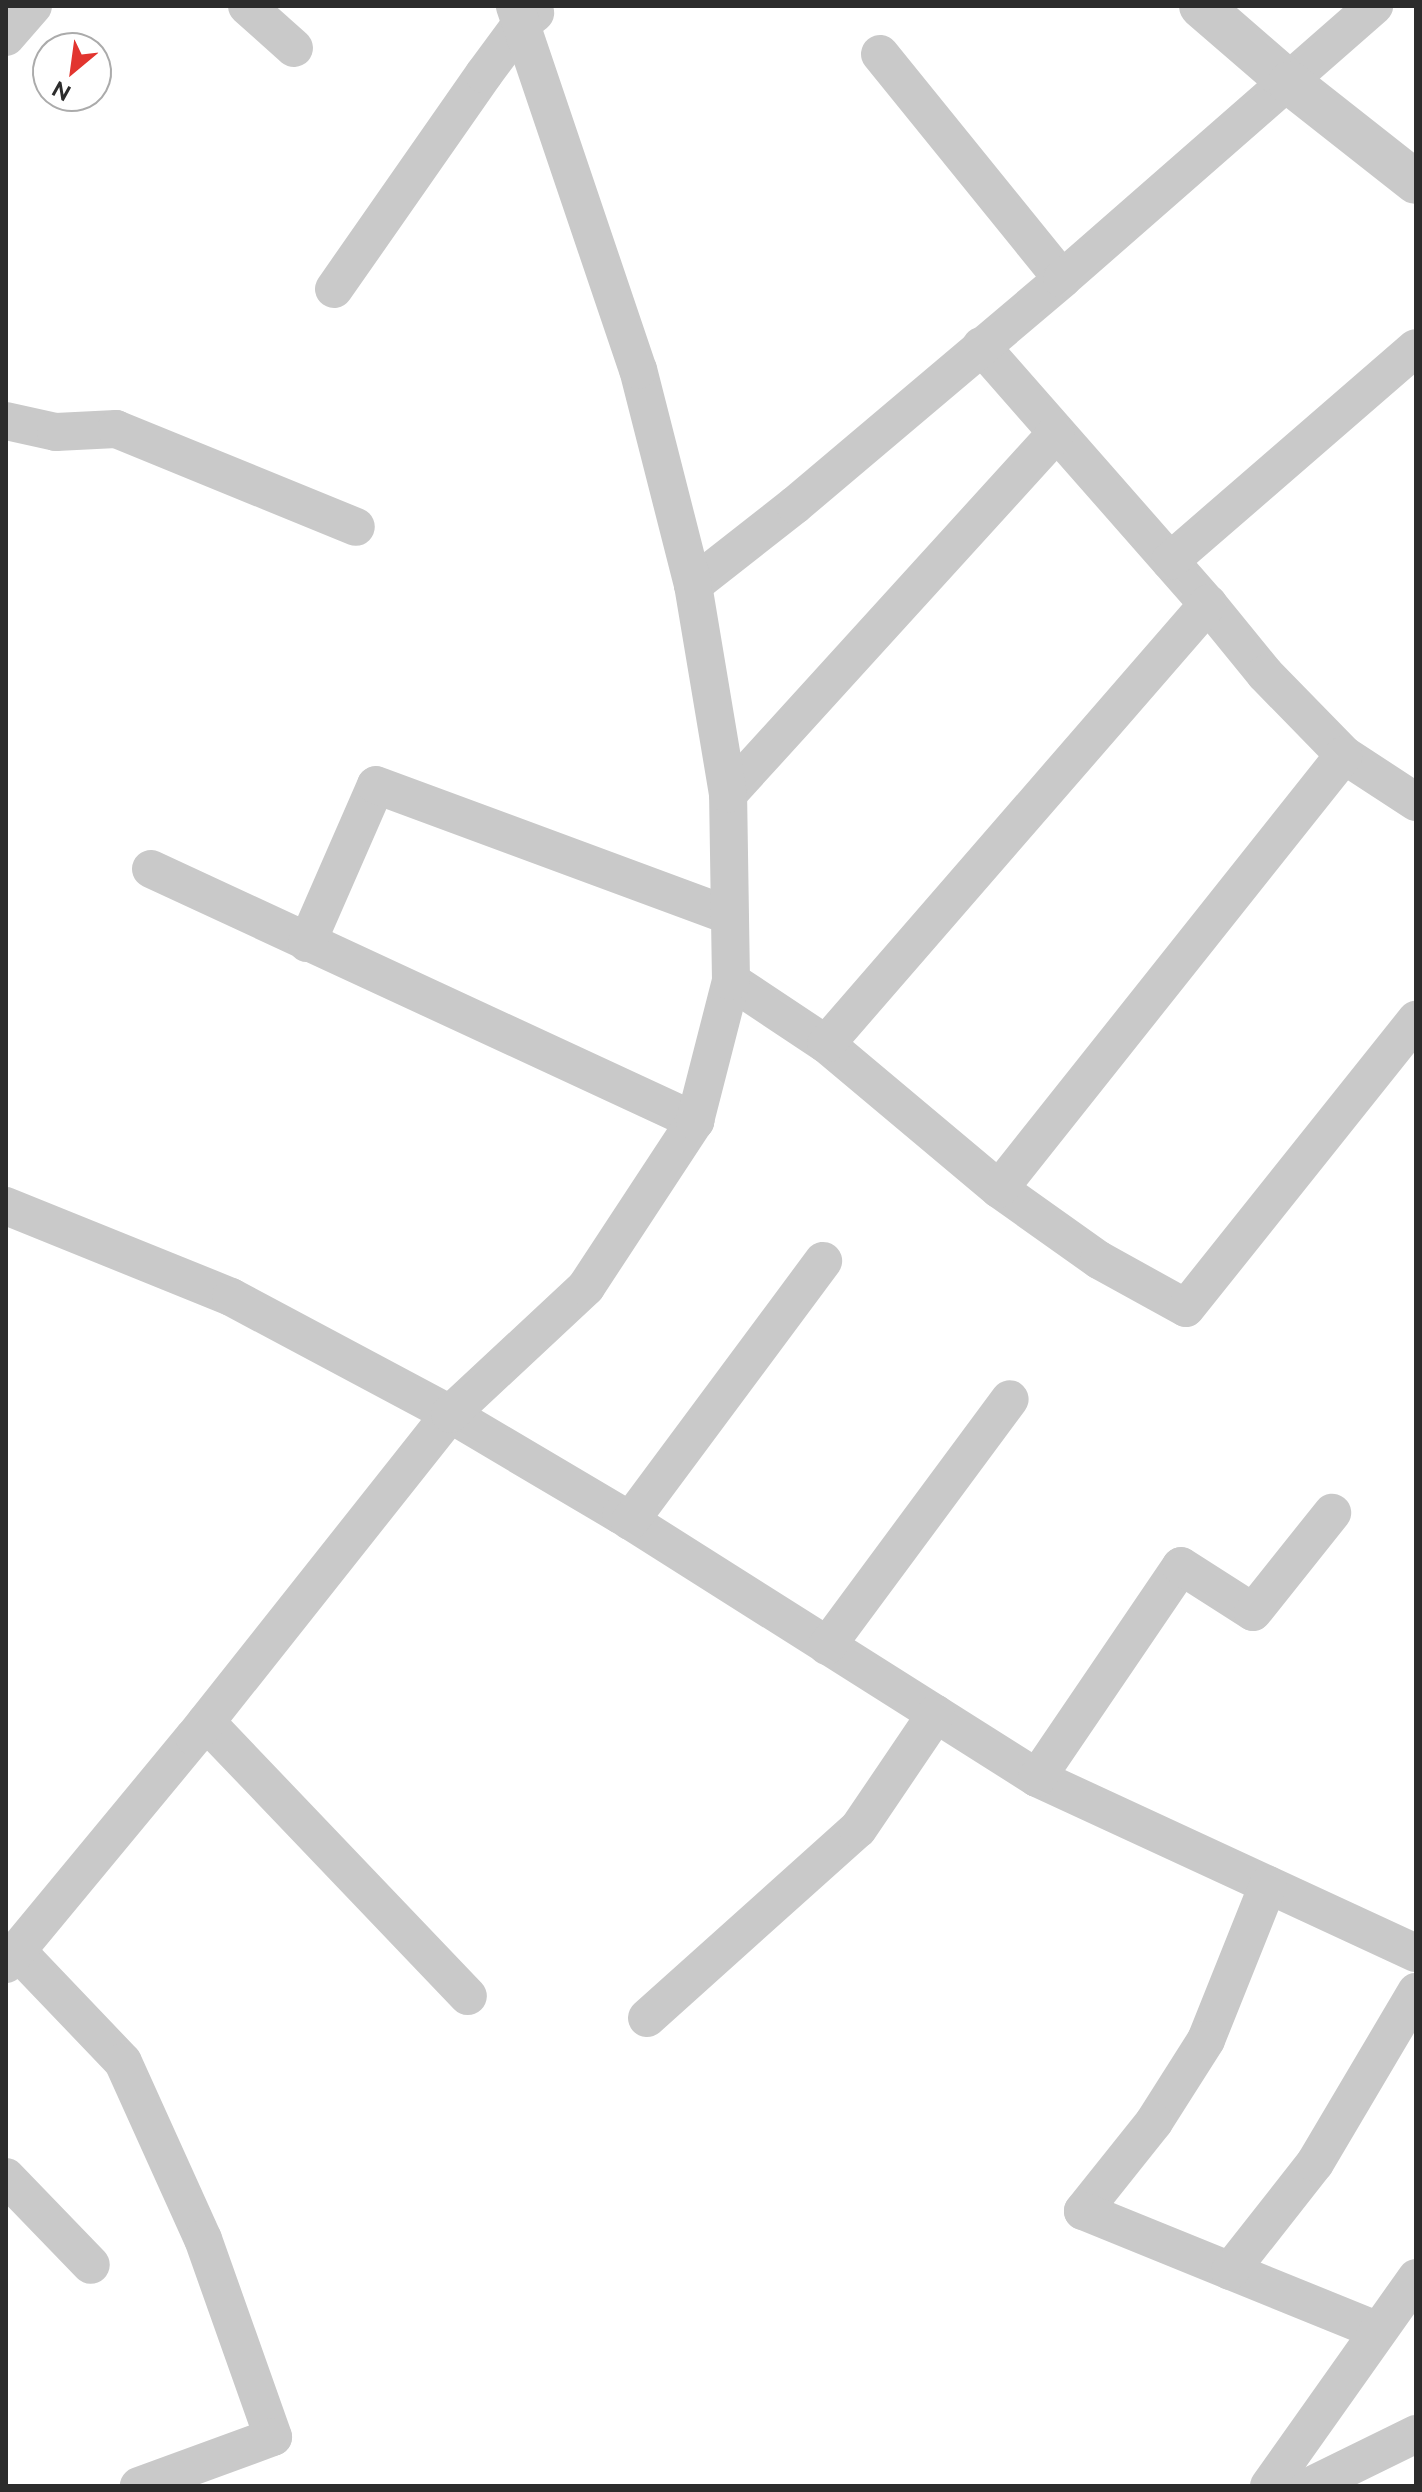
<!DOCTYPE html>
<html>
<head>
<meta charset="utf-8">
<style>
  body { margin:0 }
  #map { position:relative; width:1422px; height:2492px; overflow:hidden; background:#fff; font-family:Raleway,sans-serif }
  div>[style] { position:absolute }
  .minor>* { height:38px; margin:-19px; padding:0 19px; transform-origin:19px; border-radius:19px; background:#c9c9c9 }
  .tertiary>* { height:44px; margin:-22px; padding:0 22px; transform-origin:22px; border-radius:22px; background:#c9c9c9 }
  span { translate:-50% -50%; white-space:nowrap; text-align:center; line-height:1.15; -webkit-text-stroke:8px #fff; paint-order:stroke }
  .frame { position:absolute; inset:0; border:8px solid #2c2c2c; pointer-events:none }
  .north { position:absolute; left:32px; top:32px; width:80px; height:80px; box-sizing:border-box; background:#fff; border:2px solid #ababab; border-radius:50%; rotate:209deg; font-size:22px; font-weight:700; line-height:32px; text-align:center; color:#2c2c2c }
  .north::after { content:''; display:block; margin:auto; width:28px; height:36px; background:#e2352f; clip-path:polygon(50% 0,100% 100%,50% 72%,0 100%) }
</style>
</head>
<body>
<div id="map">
  <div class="minor">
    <i style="left:247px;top:6px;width:63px;rotate:41.8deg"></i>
    <i style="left:6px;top:37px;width:41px;rotate:-48.9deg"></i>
    <i style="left:880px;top:54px;width:289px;rotate:51deg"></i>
    <i style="left:334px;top:289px;width:262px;rotate:-55.1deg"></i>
    <i style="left:484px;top:74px;width:62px;rotate:-53.5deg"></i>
    <i style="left:521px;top:24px;width:18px;rotate:-38deg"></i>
    <i style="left:981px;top:346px;width:344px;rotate:48.7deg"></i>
    <i style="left:1208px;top:604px;width:90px;rotate:50.8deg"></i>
    <i style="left:1265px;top:674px;width:113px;rotate:45.7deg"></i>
    <i style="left:1344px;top:755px;width:86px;rotate:33.1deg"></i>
    <i style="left:6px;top:421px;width:51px;rotate:12.4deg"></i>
    <i style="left:56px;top:432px;width:60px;rotate:-2.9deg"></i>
    <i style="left:116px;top:429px;width:259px;rotate:22.2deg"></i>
    <i style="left:1170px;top:561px;width:325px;rotate:-40.9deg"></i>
    <i style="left:693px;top:585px;width:130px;rotate:-38.1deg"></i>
    <i style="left:795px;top:505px;width:350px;rotate:-40.2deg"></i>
    <i style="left:1062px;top:279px;width:415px;rotate:-41.2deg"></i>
    <i style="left:728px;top:794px;width:487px;rotate:-47.7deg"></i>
    <i style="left:151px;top:869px;width:600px;rotate:24.86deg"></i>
    <i style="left:307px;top:943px;width:172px;rotate:-66.4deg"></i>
    <i style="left:376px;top:785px;width:377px;rotate:20.3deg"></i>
    <i style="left:731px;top:981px;width:114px;rotate:33.6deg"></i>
    <i style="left:826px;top:1044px;width:226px;rotate:40deg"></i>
    <i style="left:999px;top:1189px;width:123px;rotate:35.4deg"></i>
    <i style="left:1099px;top:1260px;width:99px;rotate:28.9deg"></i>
    <i style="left:1186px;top:1308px;width:369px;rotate:-51.4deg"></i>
    <i style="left:826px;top:1044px;width:583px;rotate:-49.04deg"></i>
    <i style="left:999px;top:1189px;width:554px;rotate:-51.52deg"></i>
    <i style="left:6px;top:1206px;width:243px;rotate:22deg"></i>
    <i style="left:231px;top:1297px;width:248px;rotate:28.1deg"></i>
    <i style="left:450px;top:1414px;width:199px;rotate:30.6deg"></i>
    <i style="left:621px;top:1515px;width:492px;rotate:32.3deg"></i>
    <i style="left:1037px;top:1778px;width:417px;rotate:24.8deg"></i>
    <i style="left:630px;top:1521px;width:324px;rotate:-53.4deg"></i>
    <i style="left:827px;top:1646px;width:307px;rotate:-53.5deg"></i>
    <i style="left:206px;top:1722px;width:379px;rotate:46.3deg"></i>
    <i style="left:1037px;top:1778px;width:256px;rotate:-55.8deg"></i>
    <i style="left:1181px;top:1566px;width:85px;rotate:32.6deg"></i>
    <i style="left:1253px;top:1612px;width:127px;rotate:-51.4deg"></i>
    <i style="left:1268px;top:1885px;width:167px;rotate:111.8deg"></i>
    <i style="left:1206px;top:2040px;width:97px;rotate:122.4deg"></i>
    <i style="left:1154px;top:2122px;width:114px;rotate:128.6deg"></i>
    <i style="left:1083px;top:2211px;width:318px;rotate:22.1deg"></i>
    <i style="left:17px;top:1951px;width:153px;rotate:46.3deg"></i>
    <i style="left:123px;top:2062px;width:194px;rotate:65.7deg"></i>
    <i style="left:203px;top:2239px;width:210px;rotate:70.5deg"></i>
    <i style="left:273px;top:2437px;width:143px;rotate:159.9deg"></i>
    <i style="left:6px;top:1964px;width:295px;rotate:-50.4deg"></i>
    <i style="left:194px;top:1737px;width:412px;rotate:-51.6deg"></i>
    <i style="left:450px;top:1414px;width:186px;rotate:-43deg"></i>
    <i style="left:586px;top:1287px;width:199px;rotate:-56.7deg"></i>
    <i style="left:695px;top:1121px;width:145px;rotate:-75.6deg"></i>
    <i style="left:731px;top:981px;width:187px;rotate:-90.9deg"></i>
    <i style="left:728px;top:794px;width:212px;rotate:-99.5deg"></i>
    <i style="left:693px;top:585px;width:222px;rotate:-104.3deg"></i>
    <i style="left:638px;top:370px;width:384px;rotate:-108.7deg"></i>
    <i style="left:647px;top:2018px;width:283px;rotate:-41.9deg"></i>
    <i style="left:858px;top:1829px;width:139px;rotate:-55.9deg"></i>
    <i style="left:6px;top:2177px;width:122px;rotate:46deg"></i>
    <i style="left:1230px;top:2271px;width:137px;rotate:-51.8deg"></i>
    <i style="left:1315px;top:2163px;width:199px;rotate:-59.4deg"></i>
    <i style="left:1269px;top:2486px;width:255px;rotate:-54.7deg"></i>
    <i style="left:1310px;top:2486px;width:118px;rotate:-26.1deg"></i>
  </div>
  <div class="tertiary">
    <i style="left:1201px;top:6px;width:118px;rotate:40.9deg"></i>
    <i style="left:1290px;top:83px;width:160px;rotate:38.2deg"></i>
  </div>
  <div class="frame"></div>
  <div class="north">N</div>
</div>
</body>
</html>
